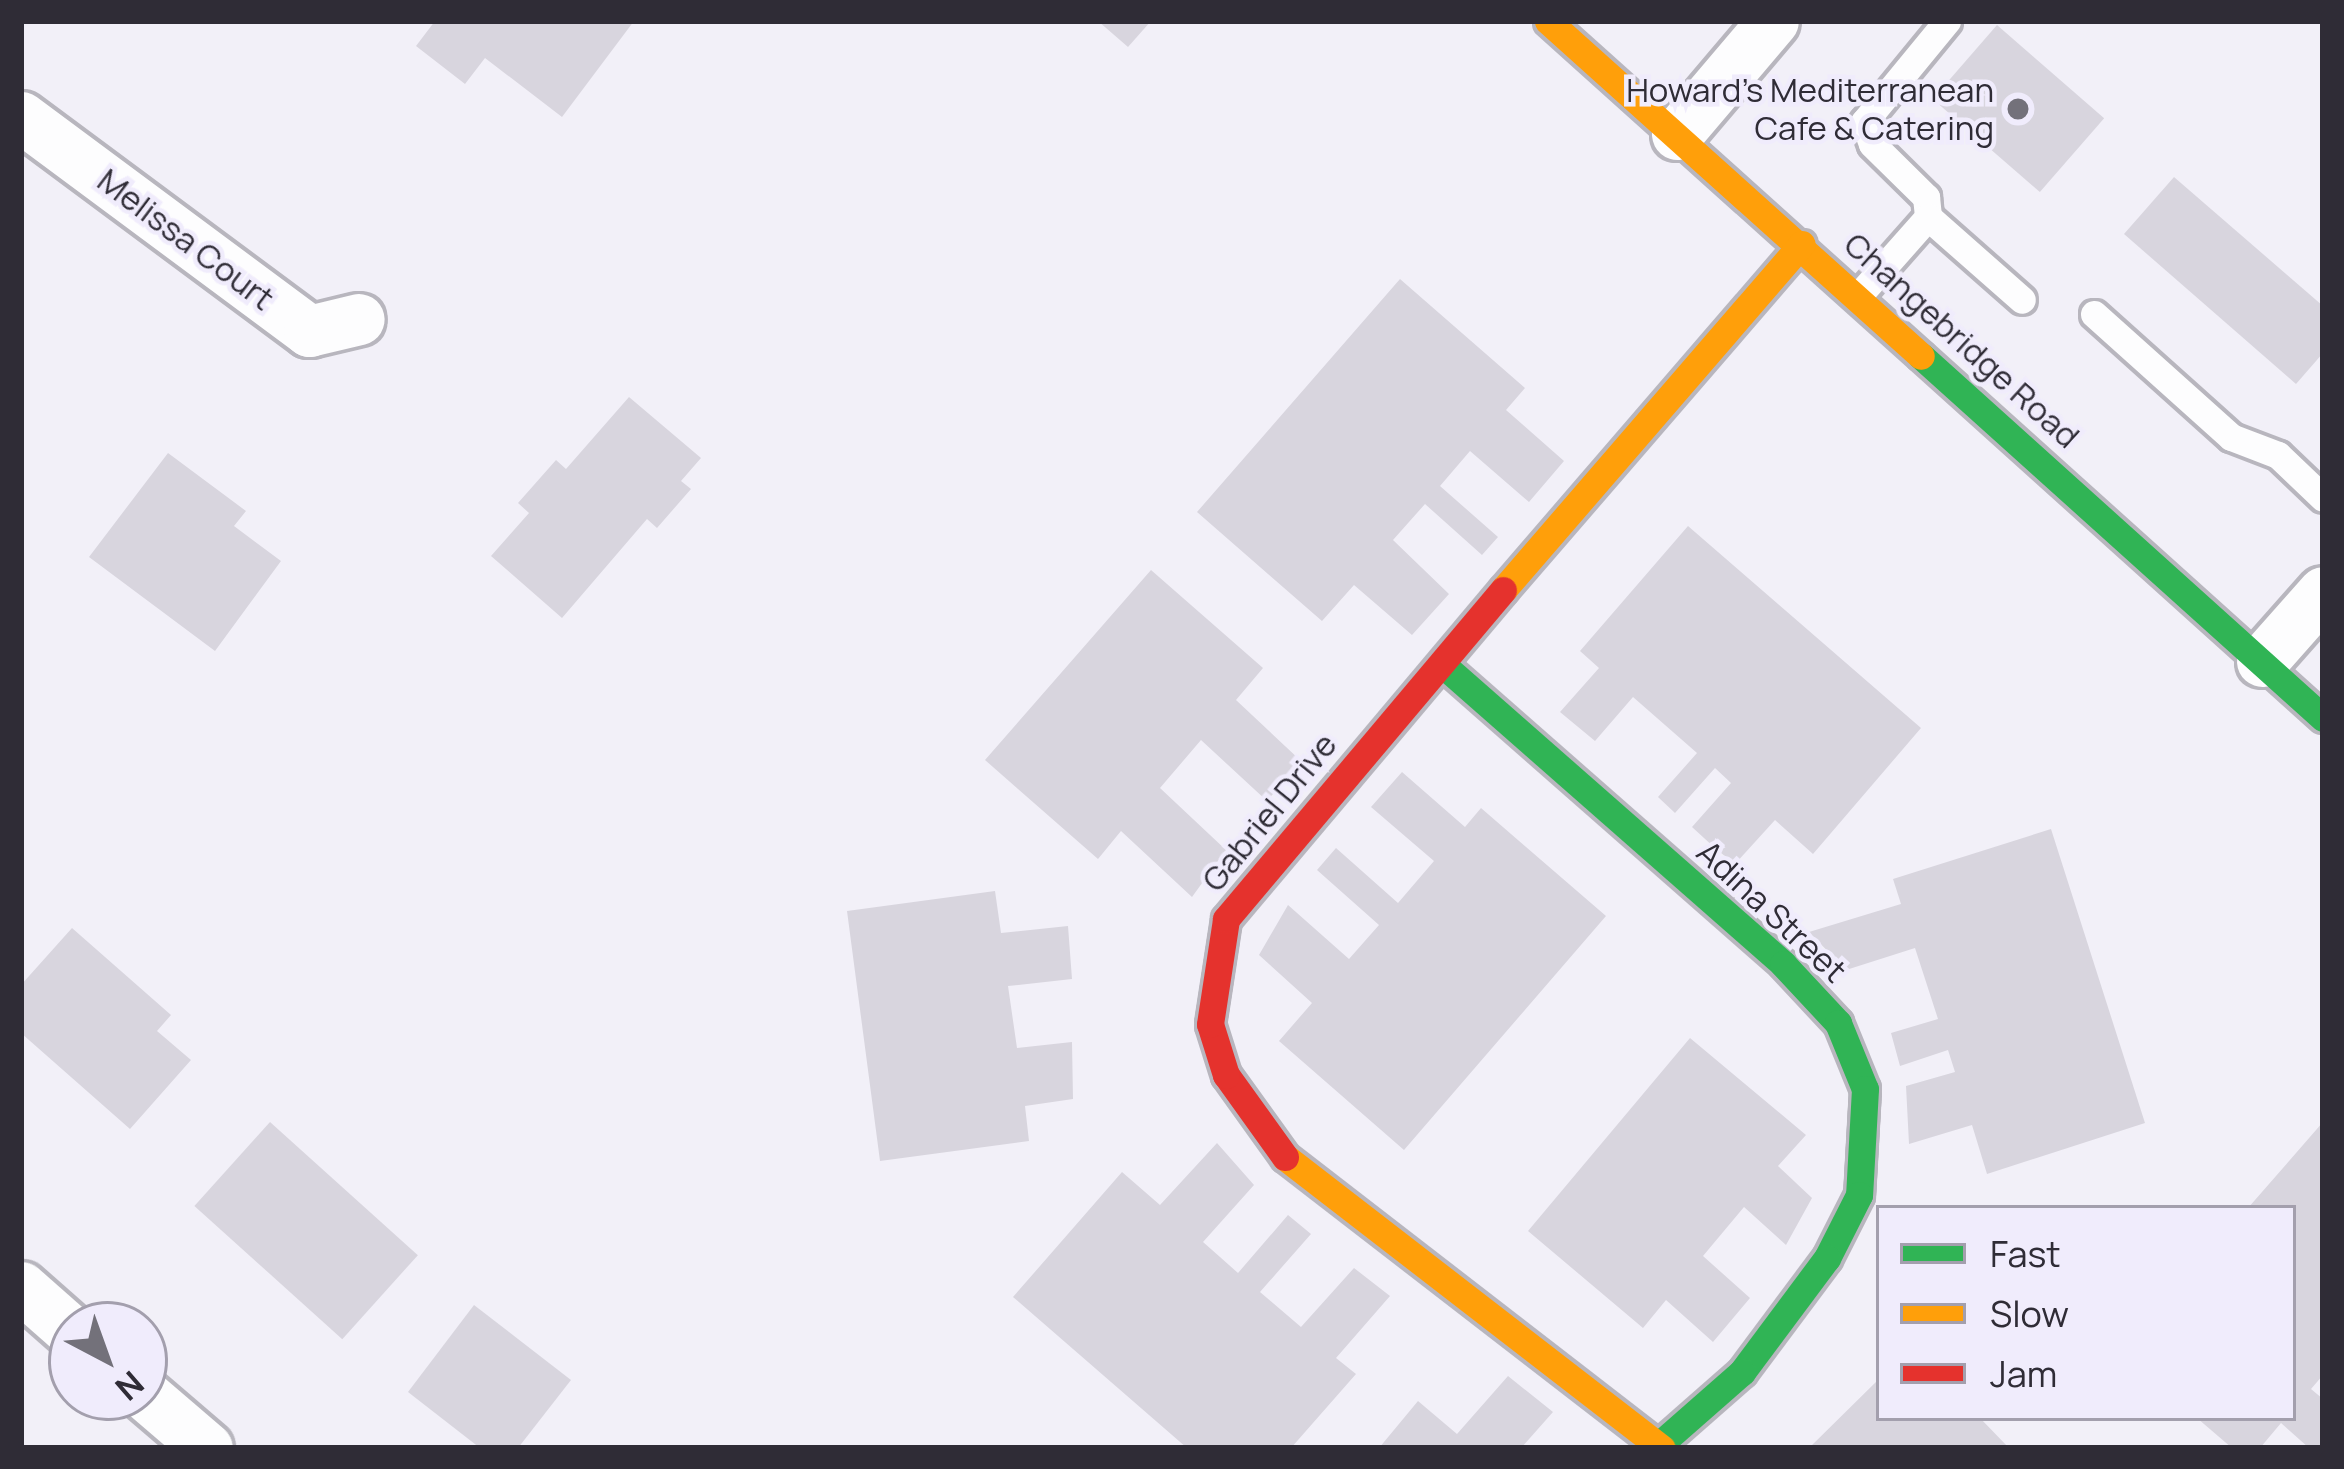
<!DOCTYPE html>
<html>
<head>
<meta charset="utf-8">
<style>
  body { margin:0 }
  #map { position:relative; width:2344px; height:1469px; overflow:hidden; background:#f2f0f8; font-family:Manrope,sans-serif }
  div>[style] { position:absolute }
  .building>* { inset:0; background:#d8d5de; transform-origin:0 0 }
  .roads { filter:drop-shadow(3px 0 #b8b6be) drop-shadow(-3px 0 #b8b6be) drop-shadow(0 3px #b8b6be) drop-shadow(0 -3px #b8b6be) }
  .lane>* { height:27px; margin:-13.5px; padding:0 13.5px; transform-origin:13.5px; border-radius:13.5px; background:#fdfdfe }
  .street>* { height:51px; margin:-25.5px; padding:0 25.5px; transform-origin:25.5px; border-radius:25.5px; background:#fdfdfe }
  .fast>* { height:27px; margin:-13.5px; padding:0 13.5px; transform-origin:13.5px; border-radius:13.5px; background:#30b455 }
  .slow>* { height:27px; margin:-13.5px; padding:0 13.5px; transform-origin:13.5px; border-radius:13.5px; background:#ff9f0a }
  .jam>* { height:27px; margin:-13.5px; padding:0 13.5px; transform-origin:13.5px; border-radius:13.5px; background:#e5322d }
  .dots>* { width:33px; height:33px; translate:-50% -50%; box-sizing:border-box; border:6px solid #f0ecfc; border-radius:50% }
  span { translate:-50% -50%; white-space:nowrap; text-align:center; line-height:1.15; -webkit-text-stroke:9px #f0ecfc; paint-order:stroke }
  .poi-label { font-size:33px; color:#2f2c36 }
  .right { translate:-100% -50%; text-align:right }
  .street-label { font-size:33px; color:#2f2c36 }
  .frame { position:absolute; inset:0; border:24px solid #2f2c36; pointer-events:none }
  .legend { position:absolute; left:1876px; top:1205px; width:420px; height:216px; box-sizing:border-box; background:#f0ecfc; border:3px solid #a39fad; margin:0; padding:15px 21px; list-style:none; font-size:36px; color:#2f2c36 }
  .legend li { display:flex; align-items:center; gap:24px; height:60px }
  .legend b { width:60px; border:3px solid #a39fad }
  .north { position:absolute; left:48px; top:1301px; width:120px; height:120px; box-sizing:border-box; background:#f0ecfc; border:3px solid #a39fad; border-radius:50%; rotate:139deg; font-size:33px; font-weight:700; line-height:48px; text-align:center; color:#2f2c36 }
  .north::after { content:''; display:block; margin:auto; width:42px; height:54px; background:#73717a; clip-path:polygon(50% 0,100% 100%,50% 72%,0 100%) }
</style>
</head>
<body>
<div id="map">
  <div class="building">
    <i style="clip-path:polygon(435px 21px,634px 21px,562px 117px,485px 58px,465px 84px,416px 46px)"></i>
    <i style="clip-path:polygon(1098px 21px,1151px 21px,1128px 47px)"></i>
    <i style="left:1997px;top:25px;width:142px;height:98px;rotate:41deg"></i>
    <i style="clip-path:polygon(2174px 177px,2323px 306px,2323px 353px,2296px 384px,2124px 234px)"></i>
    <i style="clip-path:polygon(1400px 279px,1525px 388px,1506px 410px,1564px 461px,1529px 502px,1470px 451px,1440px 486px,1498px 537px,1482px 555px,1425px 504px,1393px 540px,1449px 594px,1412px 635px,1354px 585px,1322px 621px,1197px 512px)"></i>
    <i style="clip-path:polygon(629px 397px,701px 458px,681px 481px,691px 489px,657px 528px,647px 519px,562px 618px,491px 556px,529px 513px,518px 503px,556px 460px,566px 469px)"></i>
    <i style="clip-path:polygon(168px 453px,246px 511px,234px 526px,281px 561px,215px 651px,89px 557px)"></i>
    <i style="clip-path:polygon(1688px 526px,1921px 728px,1813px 854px,1775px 820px,1735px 864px,1716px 849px,1692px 827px,1731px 783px,1715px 768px,1675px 813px,1658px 797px,1697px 753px,1633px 697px,1595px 741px,1560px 712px,1599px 668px,1580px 651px)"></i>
    <i style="clip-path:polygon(1151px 570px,1263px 668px,1236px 700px,1301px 761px,1267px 801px,1201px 740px,1160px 788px,1226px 850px,1192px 897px,1121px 831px,1098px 859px,985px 760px)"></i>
    <i style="clip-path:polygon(1402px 772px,1465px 827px,1481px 808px,1606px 916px,1404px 1150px,1279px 1041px,1312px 1003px,1259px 955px,1288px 905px,1349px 959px,1379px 925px,1317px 870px,1336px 848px,1398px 903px,1434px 861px,1371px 807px)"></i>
    <i style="clip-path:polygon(2051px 829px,2145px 1123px,1987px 1174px,1972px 1125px,1909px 1144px,1906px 1086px,1955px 1072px,1948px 1050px,1900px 1066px,1891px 1033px,1938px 1019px,1915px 948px,1846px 970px,1809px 932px,1901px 904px,1893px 879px)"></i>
    <i style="clip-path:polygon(995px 891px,1001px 933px,1068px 926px,1072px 979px,1008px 986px,1017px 1048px,1072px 1042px,1073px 1099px,1025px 1106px,1029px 1141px,880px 1161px,847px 911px)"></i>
    <i style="clip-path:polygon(72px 928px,171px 1015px,157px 1031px,191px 1060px,130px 1129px,21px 1033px,21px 985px)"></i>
    <i style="clip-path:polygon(1690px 1038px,1806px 1135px,1778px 1166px,1812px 1198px,1786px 1245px,1744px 1207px,1703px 1256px,1750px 1298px,1713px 1342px,1666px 1300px,1643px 1328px,1528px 1231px)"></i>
    <i style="left:270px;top:1122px;width:199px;height:113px;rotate:42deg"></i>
    <i style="clip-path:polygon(2323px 1122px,2323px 1375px,2311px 1389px,2323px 1399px,2323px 1448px,2309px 1448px,2281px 1423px,2260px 1448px,2232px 1448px,2197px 1418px,2293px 1418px,2293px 1208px,2248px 1208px)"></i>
    <i style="clip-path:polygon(1217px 1143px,1254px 1185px,1203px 1242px,1220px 1257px,1238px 1273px,1288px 1215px,1311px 1234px,1260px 1292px,1301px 1327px,1354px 1268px,1390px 1296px,1336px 1358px,1356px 1374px,1291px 1448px,1187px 1448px,1013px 1297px,1122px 1172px,1160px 1205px)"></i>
    <i style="clip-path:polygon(474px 1305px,571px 1380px,518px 1448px,480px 1448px,408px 1392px)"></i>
    <i style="clip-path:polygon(1508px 1376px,1553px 1412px,1521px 1448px,1379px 1448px,1418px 1401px,1457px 1434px)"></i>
    <i style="clip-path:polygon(1879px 1379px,1879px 1418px,1980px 1418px,2009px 1448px,1809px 1448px)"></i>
  </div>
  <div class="roads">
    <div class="lane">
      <i style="left:1947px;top:21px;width:131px;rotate:129.4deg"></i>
      <i style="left:1864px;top:122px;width:23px;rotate:70deg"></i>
      <i style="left:1872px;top:144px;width:76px;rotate:44.5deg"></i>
      <i style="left:1926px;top:197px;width:20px;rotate:84deg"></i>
      <i style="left:1928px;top:217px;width:125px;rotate:41.4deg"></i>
      <i style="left:1859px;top:295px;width:104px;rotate:-48.5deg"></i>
      <i style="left:2094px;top:314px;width:184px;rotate:41.9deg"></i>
      <i style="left:2231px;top:437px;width:50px;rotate:21deg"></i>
      <i style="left:2278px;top:455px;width:62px;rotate:43.7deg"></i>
    </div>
    <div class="street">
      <i style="left:21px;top:117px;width:359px;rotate:36.6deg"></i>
      <i style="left:309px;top:331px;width:51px;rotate:-13.5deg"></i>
      <i style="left:1677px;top:134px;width:148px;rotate:-49.7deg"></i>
      <i style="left:2262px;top:661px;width:92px;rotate:-48.5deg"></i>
      <i style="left:21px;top:1287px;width:68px;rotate:41.4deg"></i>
      <i style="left:144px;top:1394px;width:83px;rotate:40.6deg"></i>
    </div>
    <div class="fast">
      <i style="left:1921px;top:356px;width:541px;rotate:42deg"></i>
      <i style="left:1442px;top:664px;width:454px;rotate:41.3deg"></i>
      <i style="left:1783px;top:964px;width:81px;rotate:47deg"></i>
      <i style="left:1838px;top:1023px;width:71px;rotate:67.8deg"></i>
      <i style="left:1865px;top:1089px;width:106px;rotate:93.2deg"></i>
      <i style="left:1859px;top:1195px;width:71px;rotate:116.9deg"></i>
      <i style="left:1827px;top:1258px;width:142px;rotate:126.7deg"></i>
      <i style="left:1742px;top:1372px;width:111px;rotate:138.7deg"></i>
    </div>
    <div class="slow">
      <i style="left:1548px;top:21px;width:501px;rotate:41.93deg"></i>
      <i style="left:1503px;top:590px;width:457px;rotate:-49.2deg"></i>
      <i style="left:1285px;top:1157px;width:476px;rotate:37.7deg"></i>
    </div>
    <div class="jam">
      <i style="left:1285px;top:1157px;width:101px;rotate:-125.7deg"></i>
      <i style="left:1226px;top:1075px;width:53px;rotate:-107.4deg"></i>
      <i style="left:1210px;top:1024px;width:106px;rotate:-81.3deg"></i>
      <i style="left:1226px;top:919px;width:430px;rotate:-49.9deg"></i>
    </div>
  </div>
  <div class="dots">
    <i style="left:2018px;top:109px;background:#73717a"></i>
  </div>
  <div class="poi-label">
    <span class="right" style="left:1994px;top:109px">Howard's Mediterranean<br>Cafe &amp; Catering</span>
  </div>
  <div class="street-label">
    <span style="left:186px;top:239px;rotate:37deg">Melissa Court</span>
    <span style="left:1962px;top:340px;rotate:42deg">Changebridge Road</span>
    <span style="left:1269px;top:812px;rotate:-51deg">Gabriel Drive</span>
    <span style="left:1772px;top:911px;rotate:43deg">Adina Street</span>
  </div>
  <div class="frame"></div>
  <ul class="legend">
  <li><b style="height:15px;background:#30b455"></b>Fast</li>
  <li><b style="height:15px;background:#ff9f0a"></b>Slow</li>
  <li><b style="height:15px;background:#e5322d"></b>Jam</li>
  </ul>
  <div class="north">N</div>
</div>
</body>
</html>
